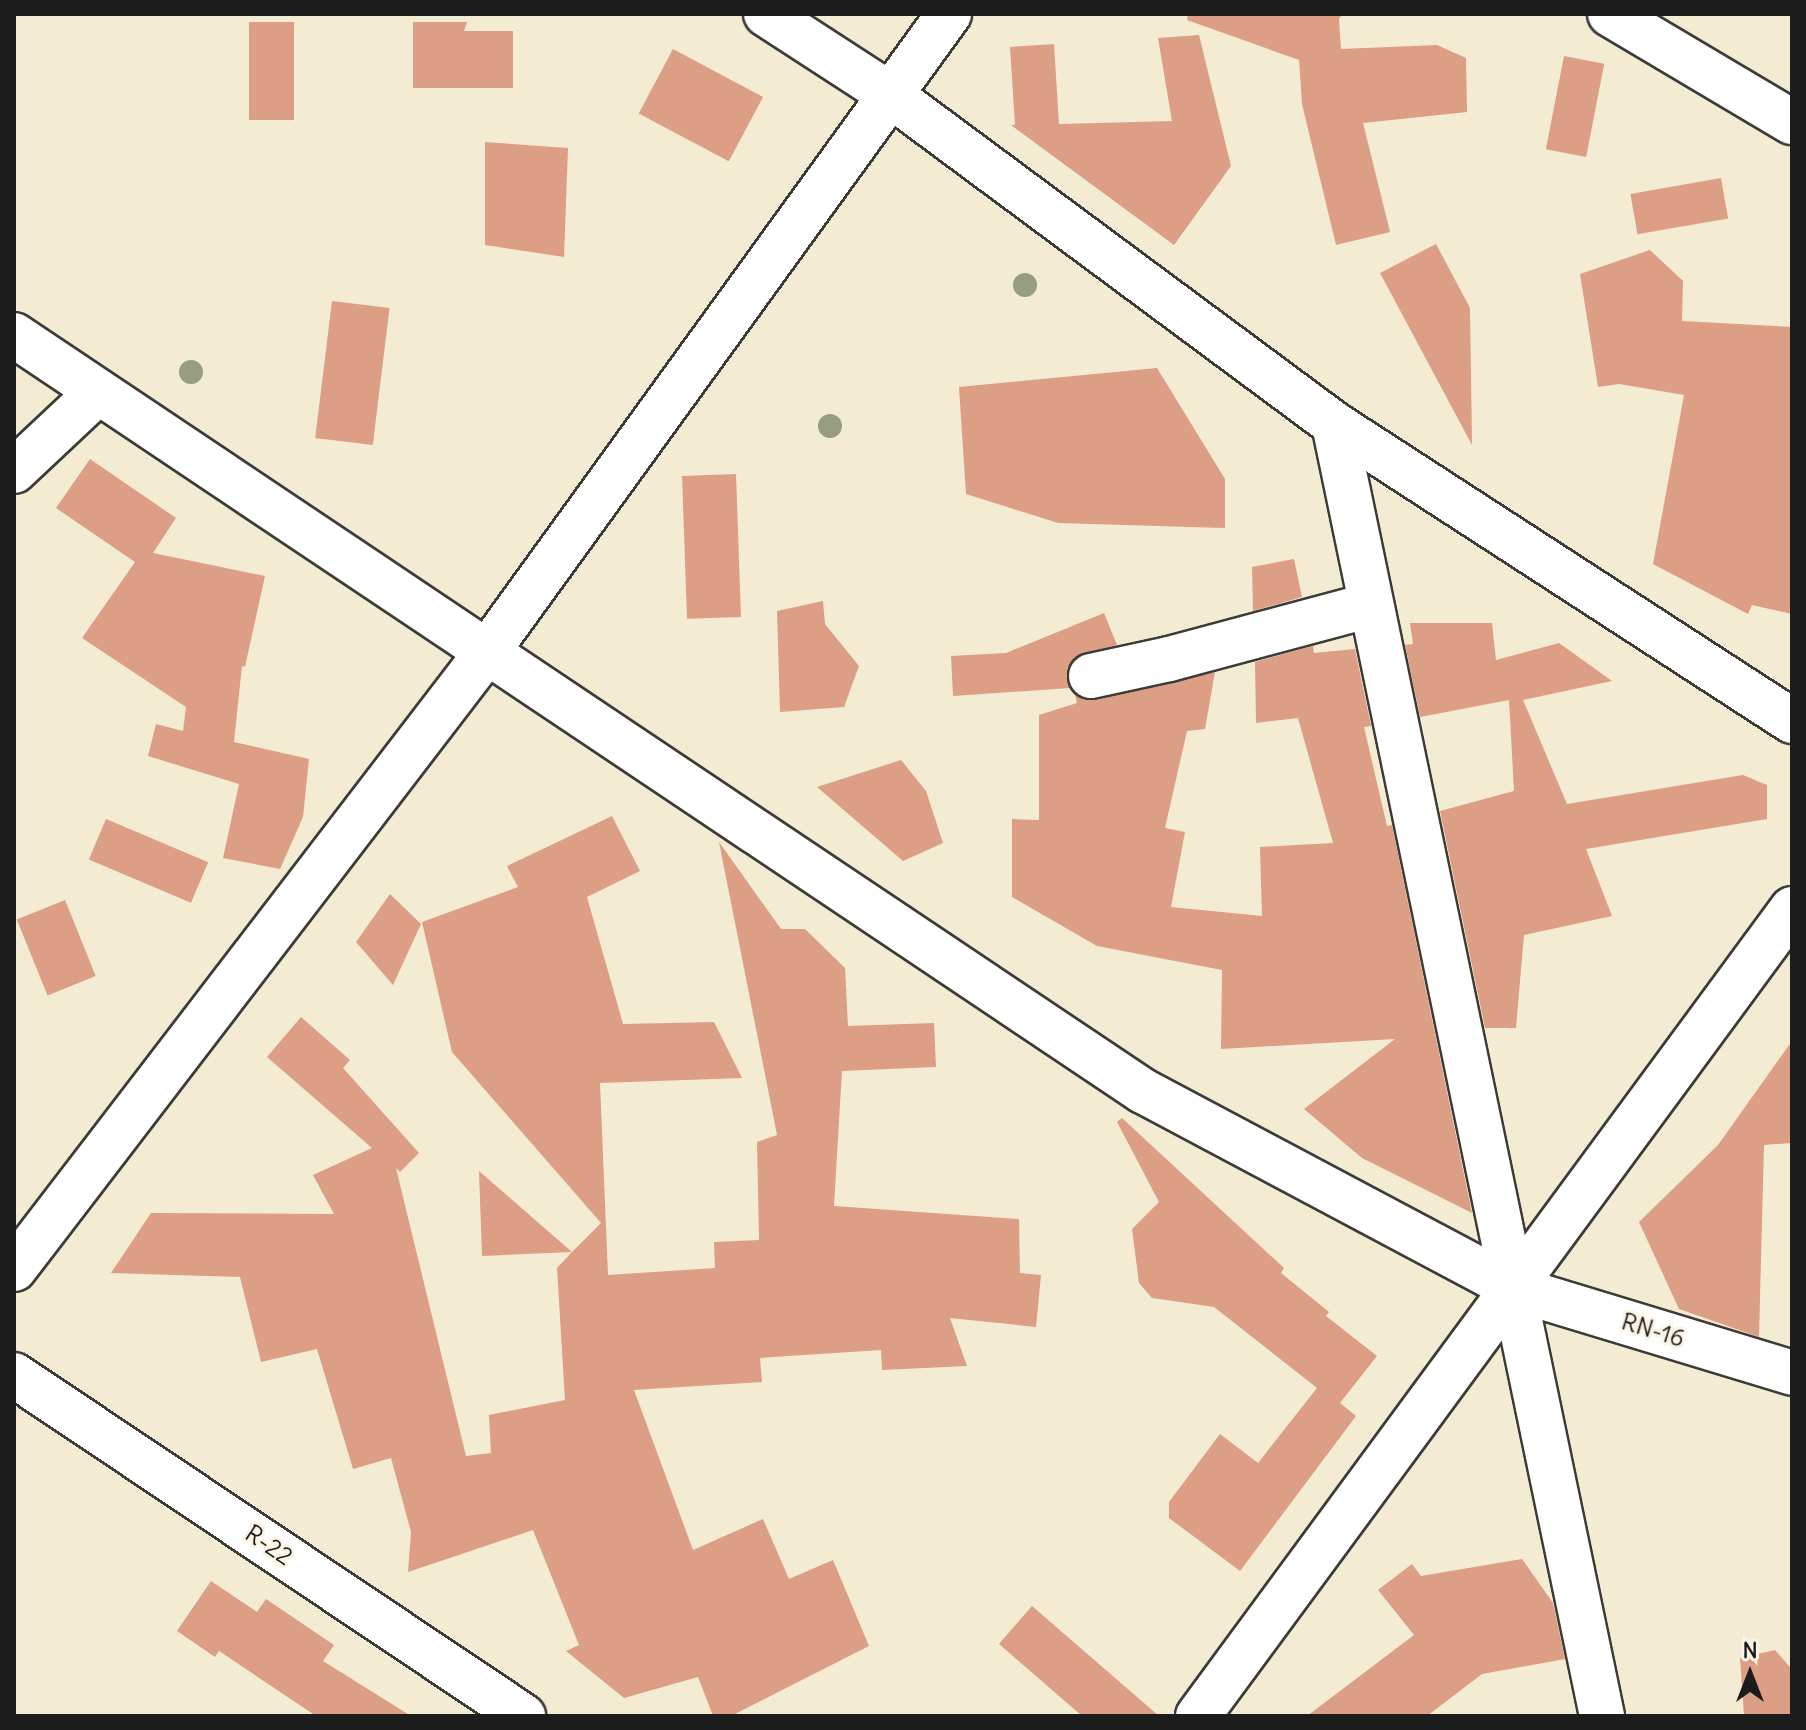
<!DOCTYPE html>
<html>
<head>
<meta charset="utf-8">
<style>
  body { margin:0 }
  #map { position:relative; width:1806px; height:1730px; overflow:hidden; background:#f3ecd3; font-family:Delius,sans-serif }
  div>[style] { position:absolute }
  .building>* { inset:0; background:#dc9e85; transform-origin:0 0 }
  .roads { filter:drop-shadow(2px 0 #3c3b37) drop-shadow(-2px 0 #3c3b37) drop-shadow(0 2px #3c3b37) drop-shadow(0 -2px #3c3b37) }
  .minor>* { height:44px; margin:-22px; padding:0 22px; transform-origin:22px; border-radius:22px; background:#fff }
  .tertiary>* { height:44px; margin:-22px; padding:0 22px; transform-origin:22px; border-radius:22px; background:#fff }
  .trees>* { width:24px; height:24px; margin:-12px; border-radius:50%; background:#979d82 }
  span { translate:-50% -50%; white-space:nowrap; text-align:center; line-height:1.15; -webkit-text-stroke:6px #fcf5e5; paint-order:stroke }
  .street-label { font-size:24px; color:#1c1c1c }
  .frame { position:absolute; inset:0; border:16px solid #1c1c1c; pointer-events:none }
  .north { position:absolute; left:1710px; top:1634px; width:80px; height:80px; -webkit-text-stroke:6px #fcf5e5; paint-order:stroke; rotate:0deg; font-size:22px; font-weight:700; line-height:32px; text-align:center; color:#1c1c1c }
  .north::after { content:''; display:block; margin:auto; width:28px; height:36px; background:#1c1c1c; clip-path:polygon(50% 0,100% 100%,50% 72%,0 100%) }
</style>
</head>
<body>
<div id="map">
  <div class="building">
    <i style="clip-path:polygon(1188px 14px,1342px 14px,1339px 19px,1341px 49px,1437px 45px,1466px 58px,1467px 112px,1363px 123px,1390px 232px,1336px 245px,1302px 104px,1299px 60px,1187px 20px)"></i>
    <i style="left:249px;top:22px;width:45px;height:98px"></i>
    <i style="clip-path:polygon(413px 22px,467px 22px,464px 31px,513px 31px,513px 88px,413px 88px)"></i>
    <i style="clip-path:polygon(1199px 35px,1231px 166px,1174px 245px,1011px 125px,1015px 125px,1010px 47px,1054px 44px,1059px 124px,1172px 121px,1158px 38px)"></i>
    <i style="left:673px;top:49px;width:102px;height:73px;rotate:28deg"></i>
    <i style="left:1564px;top:56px;width:41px;height:95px;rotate:11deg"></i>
    <i style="clip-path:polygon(485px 142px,568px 148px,564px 257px,485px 245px)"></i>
    <i style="left:1721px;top:178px;width:41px;height:92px;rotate:80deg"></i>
    <i style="clip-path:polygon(1436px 244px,1470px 308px,1472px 445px,1380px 273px)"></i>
    <i style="clip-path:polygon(1650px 250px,1683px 281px,1682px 321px,1792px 327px,1792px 614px,1752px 605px,1748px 614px,1653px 564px,1684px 395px,1619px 384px,1598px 387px,1580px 274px)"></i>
    <i style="left:332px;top:301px;width:58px;height:138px;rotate:7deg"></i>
    <i style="clip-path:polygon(1157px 368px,1225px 479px,1225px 528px,1058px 523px,966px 494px,959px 387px)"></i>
    <i style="clip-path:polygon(90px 459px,176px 518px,153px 553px,265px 576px,245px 667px,242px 666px,234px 742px,309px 759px,303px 817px,280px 869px,223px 858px,239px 784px,148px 756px,156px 724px,183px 731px,186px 707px,82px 638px,135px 562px,56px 508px)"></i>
    <i style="left:736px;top:474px;width:143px;height:54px;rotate:88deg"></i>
    <i style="clip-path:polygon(1294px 559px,1302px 597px,1253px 611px,1252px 567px)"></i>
    <i style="clip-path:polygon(823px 601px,825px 624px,859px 666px,844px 707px,780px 712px,777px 611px)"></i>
    <i style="clip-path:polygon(1104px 613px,1117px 645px,1074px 658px,1067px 669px,1070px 688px,953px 696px,951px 656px,1006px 653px)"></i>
    <i style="clip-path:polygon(1410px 623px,1492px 623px,1496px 660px,1559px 643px,1612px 681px,1523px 700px,1567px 804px,1743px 775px,1767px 785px,1767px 819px,1586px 849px,1612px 916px,1524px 935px,1516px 1028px,1485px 1028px,1440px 811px,1514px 791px,1509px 700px,1420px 717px,1405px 645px,1413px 644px)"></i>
    <i style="clip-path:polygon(1313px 646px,1314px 653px,1355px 649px,1371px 726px,1364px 727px,1387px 826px,1392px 825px,1472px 1213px,1362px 1158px,1304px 1109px,1395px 1039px,1221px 1049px,1222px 970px,1097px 946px,1012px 897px,1012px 819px,1039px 820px,1039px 715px,1077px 703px,1075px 694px,1084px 700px,1096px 700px,1215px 672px,1205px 729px,1187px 731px,1165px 828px,1185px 832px,1171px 907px,1262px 916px,1260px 847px,1333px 843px,1298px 718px,1256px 723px,1255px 662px)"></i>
    <i style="clip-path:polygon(901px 760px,926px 791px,943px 843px,903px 861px,817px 787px)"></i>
    <i style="clip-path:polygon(612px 816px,640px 871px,587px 897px,623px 1024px,714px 1022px,742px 1078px,600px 1083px,608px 1275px,715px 1268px,714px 1242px,759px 1240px,757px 1142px,777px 1135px,719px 842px,781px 929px,805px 929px,845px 968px,848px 1026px,934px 1023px,936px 1067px,842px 1071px,834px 1206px,1019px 1219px,1020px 1273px,1041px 1275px,1036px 1327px,950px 1318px,967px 1366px,882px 1370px,881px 1350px,760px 1358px,762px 1382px,634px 1390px,693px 1550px,763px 1519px,789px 1579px,833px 1560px,869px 1646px,731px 1716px,713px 1716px,698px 1677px,624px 1698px,566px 1651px,579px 1645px,533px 1530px,408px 1572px,411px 1532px,391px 1458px,353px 1469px,317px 1349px,261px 1362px,240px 1277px,111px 1273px,151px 1213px,334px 1214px,313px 1175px,372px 1148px,267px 1057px,301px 1017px,350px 1060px,343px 1068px,419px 1153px,400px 1172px,396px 1168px,466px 1456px,491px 1453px,489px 1415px,565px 1400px,557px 1268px,572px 1252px,482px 1256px,479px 1171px,572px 1252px,601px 1223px,452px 1052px,422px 922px,518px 887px,507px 866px)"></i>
    <i style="left:106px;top:819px;width:111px;height:44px;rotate:23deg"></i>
    <i style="clip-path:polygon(390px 894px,421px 924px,393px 985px,356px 942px)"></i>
    <i style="left:65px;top:900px;width:82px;height:52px;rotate:68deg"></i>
    <i style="clip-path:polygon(1792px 1041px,1792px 1143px,1764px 1145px,1759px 1337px,1679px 1309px,1639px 1222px,1718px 1145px)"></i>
    <i style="clip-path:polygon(1122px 1118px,1284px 1268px,1281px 1273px,1329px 1312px,1326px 1316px,1377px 1356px,1340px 1403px,1356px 1416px,1240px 1571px,1169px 1518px,1169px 1502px,1220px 1434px,1258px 1463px,1317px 1388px,1214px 1307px,1152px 1298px,1139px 1283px,1132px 1229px,1159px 1202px,1117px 1122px)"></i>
    <i style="clip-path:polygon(1522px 1559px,1553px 1603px,1565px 1659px,1482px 1674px,1427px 1716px,1307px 1716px,1414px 1635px,1378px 1590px,1412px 1564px,1421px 1576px)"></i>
    <i style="clip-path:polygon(211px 1581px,257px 1612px,266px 1599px,334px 1645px,323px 1661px,411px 1716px,316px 1716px,219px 1651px,215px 1657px,177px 1631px)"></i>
    <i style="clip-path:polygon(1032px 1606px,1159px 1716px,1082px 1716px,999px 1644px)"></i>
    <i style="clip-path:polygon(1775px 1650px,1790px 1667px,1792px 1716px,1744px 1716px,1740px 1658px)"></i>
  </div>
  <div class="roads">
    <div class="minor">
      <i style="left:766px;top:14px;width:147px;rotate:33deg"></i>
      <i style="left:889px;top:94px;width:554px;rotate:36.56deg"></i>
      <i style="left:1334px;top:424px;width:546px;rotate:32.96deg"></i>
      <i style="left:1610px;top:14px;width:212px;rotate:30.7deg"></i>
      <i style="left:14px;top:335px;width:1359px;rotate:33.81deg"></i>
      <i style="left:1143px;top:1091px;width:419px;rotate:28deg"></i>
      <i style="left:1513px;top:1288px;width:292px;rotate:16.9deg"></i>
      <i style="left:1334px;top:424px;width:1320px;rotate:78.28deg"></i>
      <i style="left:14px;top:471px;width:115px;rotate:-43.2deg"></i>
      <i style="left:1091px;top:676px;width:80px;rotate:-12.3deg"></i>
      <i style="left:1169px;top:659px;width:209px;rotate:-15deg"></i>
      <i style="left:14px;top:1375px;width:613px;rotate:33.82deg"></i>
    </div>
    <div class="tertiary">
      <i style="left:14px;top:1269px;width:777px;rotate:-52.53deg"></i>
      <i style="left:487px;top:652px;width:788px;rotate:-54.09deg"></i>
      <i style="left:1198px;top:1716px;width:1002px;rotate:-53.64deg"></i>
    </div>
  </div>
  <div class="trees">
    <i style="left:1025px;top:285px"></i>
    <i style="left:191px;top:372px"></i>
    <i style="left:830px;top:426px"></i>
  </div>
  <div class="street-label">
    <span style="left:1653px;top:1330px;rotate:17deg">RN-16</span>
    <span style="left:269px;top:1545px;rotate:34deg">R-22</span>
  </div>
  <div class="frame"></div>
  <div class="north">N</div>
</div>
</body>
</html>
